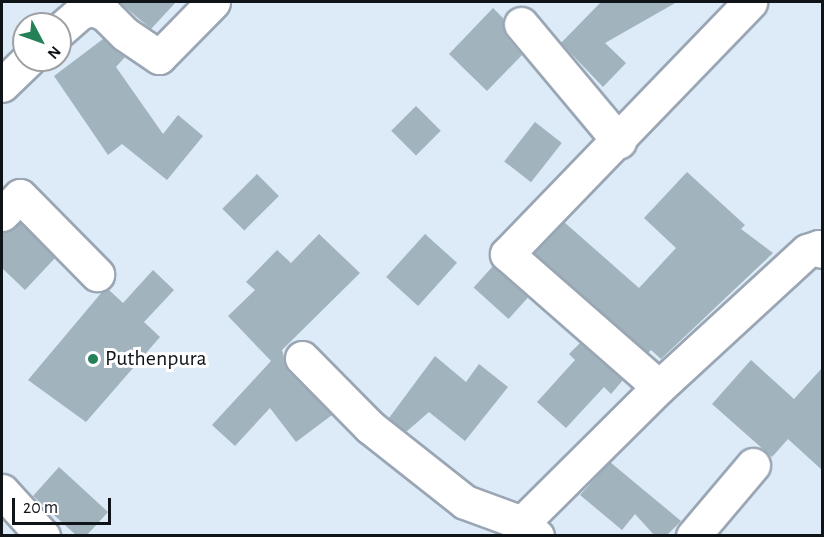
<!DOCTYPE html>
<html>
<head>
<meta charset="utf-8">
<style>
  body { margin:0 }
  #map { position:relative; width:824px; height:537px; overflow:hidden; background:#ddeaf8; font-family:"Alegreya Sans",sans-serif }
  div>[style] { position:absolute }
  .building>* { inset:0; background:#a1b3bc; transform-origin:0 0 }
  .roads { filter:drop-shadow(2px 0 #9aa6b4) drop-shadow(-2px 0 #9aa6b4) drop-shadow(0 2px #9aa6b4) drop-shadow(0 -2px #9aa6b4) }
  .minor>* { height:33px; margin:-16.5px; padding:0 16.5px; transform-origin:16.5px; border-radius:16.5px; background:#fff }
  .tertiary>* { height:33px; margin:-16.5px; padding:0 16.5px; transform-origin:16.5px; border-radius:16.5px; background:#fff }
  .dots>* { width:16px; height:16px; translate:-50% -50%; box-sizing:border-box; border:3px solid #fff; border-radius:50% }
  span { translate:-50% -50%; white-space:nowrap; text-align:center; line-height:1.15; -webkit-text-stroke:6px #fff; paint-order:stroke }
  .poi-label { font-size:22px; color:#0f1419 }
  .left { translate:0 -50%; text-align:left }
  .frame { position:absolute; inset:0; border:3px solid #0f1419; pointer-events:none }
  .north { position:absolute; left:12px; top:12px; width:60px; height:60px; box-sizing:border-box; background:#fff; border:2px solid #9fa1a3; border-radius:50%; rotate:131deg; font-size:16px; font-weight:700; line-height:24px; text-align:center; color:#0f1419 }
  .north::after { content:''; display:block; margin:auto; width:21px; height:27px; background:#248056; clip-path:polygon(50% 0,100% 100%,50% 72%,0 100%) }
  .scale { position:absolute; left:12px; top:498px; width:99px; height:27px; box-sizing:border-box; border:3px solid #0f1419; border-top:0; padding-left:8px; font-size:18px; line-height:21px; white-space:nowrap; color:#0f1419; -webkit-text-stroke:4px #fff; paint-order:stroke }
</style>
</head>
<body>
<div id="map">
  <div class="building">
    <i style="clip-path:polygon(119px 2px,176px 2px,151px 29px)"></i>
    <i style="clip-path:polygon(601px 2px,677px 2px,605px 43px,626px 63px,603px 87px,561px 43px)"></i>
    <i style="clip-path:polygon(493px 8px,503px 18px,506px 36px,522px 55px,487px 91px,449px 54px)"></i>
    <i style="clip-path:polygon(103px 39px,125px 57px,116px 67px,163px 134px,178px 115px,203px 136px,167px 180px,122px 144px,108px 155px,54px 76px)"></i>
    <i style="left:416px;top:106px;width:35px;height:35px;rotate:45deg"></i>
    <i style="left:535px;top:122px;width:34px;height:50px;rotate:38deg"></i>
    <i style="clip-path:polygon(687px 172px,745px 225px,741px 229px,773px 253px,661px 359px,651px 350px,648px 353px,534px 253px,564px 222px,639px 288px,676px 248px,644px 218px)"></i>
    <i style="left:257px;top:174px;width:31px;height:49px;rotate:45deg"></i>
    <i style="clip-path:polygon(20px 223px,55px 258px,25px 290px,2px 268px,2px 232px)"></i>
    <i style="clip-path:polygon(319px 234px,360px 273px,282px 350px,288px 371px,332px 415px,296px 442px,270px 408px,235px 446px,212px 425px,271px 361px,228px 316px,255px 290px,246px 282px,277px 250px,291px 263px)"></i>
    <i style="left:425px;top:234px;width:43px;height:58px;rotate:42deg"></i>
    <i style="left:493px;top:266px;width:47px;height:29px;rotate:42deg"></i>
    <i style="clip-path:polygon(153px 270px,174px 290px,144px 322px,160px 337px,86px 422px,28px 380px,102px 292px,108px 289px,123px 303px)"></i>
    <i style="clip-path:polygon(580px 343px,623px 380px,611px 394px,604px 387px,566px 428px,537px 402px,575px 360px,569px 354px)"></i>
    <i style="clip-path:polygon(435px 356px,466px 382px,479px 364px,508px 387px,465px 441px,429px 412px,406px 432px,389px 418px)"></i>
    <i style="clip-path:polygon(751px 360px,794px 399px,822px 368px,822px 470px,788px 439px,772px 457px,712px 404px)"></i>
    <i style="clip-path:polygon(610px 462px,681px 521px,666px 536px,655px 536px,635px 514px,622px 530px,580px 495px)"></i>
    <i style="clip-path:polygon(59px 467px,108px 512px,86px 536px,77px 536px,33px 496px)"></i>
  </div>
  <div class="roads">
    <div class="minor">
      <i style="left:521px;top:24px;width:153px;rotate:50.1deg"></i>
      <i style="left:60px;top:30px;width:28px;rotate:-41deg"></i>
      <i style="left:81px;top:12px;width:12px;rotate:-14deg"></i>
      <i style="left:93px;top:9px;width:13px;rotate:23deg"></i>
      <i style="left:105px;top:14px;width:28px;rotate:45deg"></i>
      <i style="left:125px;top:34px;width:41px;rotate:34.1deg"></i>
      <i style="left:159px;top:57px;width:77px;rotate:-45.5deg"></i>
      <i style="left:2px;top:85px;width:36px;rotate:-44deg"></i>
      <i style="left:2px;top:214px;width:25px;rotate:-45deg"></i>
      <i style="left:20px;top:196px;width:110px;rotate:45.4deg"></i>
      <i style="left:302px;top:358px;width:97px;rotate:45.4deg"></i>
      <i style="left:370px;top:427px;width:121px;rotate:38.3deg"></i>
      <i style="left:465px;top:502px;width:61px;rotate:20.2deg"></i>
      <i style="left:522px;top:523px;width:20px;rotate:41deg"></i>
      <i style="left:659px;top:387px;width:201px;rotate:-42.6deg"></i>
      <i style="left:807px;top:251px;width:13px;rotate:-18deg"></i>
      <i style="left:819px;top:247px;width:5px;rotate:53deg"></i>
      <i style="left:522px;top:523px;width:193px;rotate:-44.8deg"></i>
      <i style="left:659px;top:387px;width:202px;rotate:-138.8deg"></i>
      <i style="left:507px;top:254px;width:350px;rotate:-46deg"></i>
      <i style="left:693px;top:536px;width:93px;rotate:-49.8deg"></i>
    </div>
    <div class="tertiary">
      <i style="left:2px;top:491px;width:61px;rotate:47.7deg"></i>
    </div>
  </div>
  <div class="dots">
    <i style="left:93px;top:359px;background:#248056"></i>
  </div>
  <div class="poi-label">
    <span class="left" style="left:105px;top:359px">Puthenpura</span>
  </div>
  <div class="frame"></div>
  <div class="north">N</div>
  <div class="scale">20 m</div>
</div>
</body>
</html>
